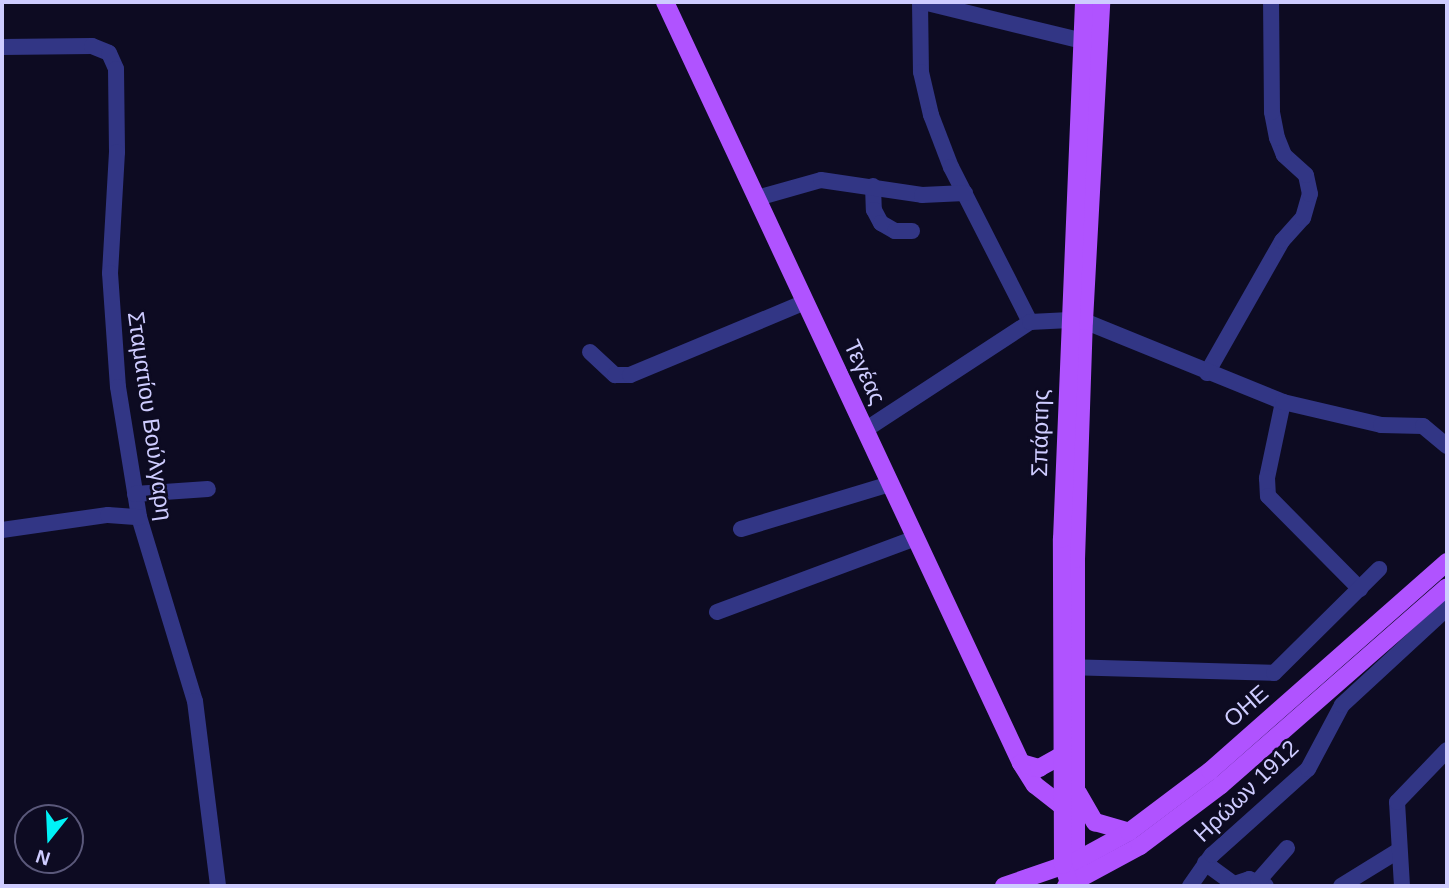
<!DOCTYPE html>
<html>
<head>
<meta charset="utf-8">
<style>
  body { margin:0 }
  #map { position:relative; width:1449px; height:888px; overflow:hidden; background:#0d0b22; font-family:Arial,sans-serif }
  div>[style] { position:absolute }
  .minor>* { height:16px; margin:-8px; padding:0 8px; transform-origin:8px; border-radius:8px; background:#323685 }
  .major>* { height:18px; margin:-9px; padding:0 9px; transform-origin:9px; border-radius:9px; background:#b053ff }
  span { translate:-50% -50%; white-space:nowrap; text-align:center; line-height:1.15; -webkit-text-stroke:5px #0d0b22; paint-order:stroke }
  .street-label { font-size:23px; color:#ceccff }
  .frame { position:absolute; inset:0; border:4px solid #ceccff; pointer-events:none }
  .north { position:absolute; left:14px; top:804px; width:70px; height:70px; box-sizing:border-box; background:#0d0b22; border:2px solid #5a587a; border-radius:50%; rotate:198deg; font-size:19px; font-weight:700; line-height:28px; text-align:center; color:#ceccff }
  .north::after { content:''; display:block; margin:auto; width:24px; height:32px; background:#00f3f7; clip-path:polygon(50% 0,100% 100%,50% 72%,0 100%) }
</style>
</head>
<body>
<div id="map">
  <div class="minor">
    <i style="left:920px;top:2px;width:70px;rotate:89.2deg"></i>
    <i style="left:921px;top:72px;width:44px;rotate:76.9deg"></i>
    <i style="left:931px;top:115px;width:56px;rotate:69deg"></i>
    <i style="left:951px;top:167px;width:174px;rotate:63deg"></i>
    <i style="left:923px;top:2px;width:161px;rotate:13.7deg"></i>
    <i style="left:2px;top:47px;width:90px;rotate:-0.6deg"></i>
    <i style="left:92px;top:46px;width:18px;rotate:22deg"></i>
    <i style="left:109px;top:53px;width:17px;rotate:66deg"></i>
    <i style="left:116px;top:69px;width:83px;rotate:89.3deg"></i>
    <i style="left:117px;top:152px;width:121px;rotate:93.3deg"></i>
    <i style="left:110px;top:273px;width:114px;rotate:86deg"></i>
    <i style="left:118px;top:387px;width:132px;rotate:80.8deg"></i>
    <i style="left:139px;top:517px;width:192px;rotate:73.1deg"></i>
    <i style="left:195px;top:701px;width:186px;rotate:82.9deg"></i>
    <i style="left:873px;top:186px;width:24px;rotate:88deg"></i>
    <i style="left:874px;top:210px;width:15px;rotate:62deg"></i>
    <i style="left:881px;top:223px;width:16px;rotate:30deg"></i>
    <i style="left:895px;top:231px;width:17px"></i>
    <i style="left:757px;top:198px;width:66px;rotate:-15.7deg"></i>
    <i style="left:821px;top:180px;width:102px;rotate:8.4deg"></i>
    <i style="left:922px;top:195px;width:43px;rotate:-2.7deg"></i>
    <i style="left:590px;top:352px;width:34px;rotate:43deg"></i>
    <i style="left:615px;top:375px;width:15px"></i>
    <i style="left:630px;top:375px;width:190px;rotate:-22.6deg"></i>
    <i style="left:1207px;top:373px;width:152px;rotate:-60.4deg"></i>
    <i style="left:1282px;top:241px;width:31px;rotate:-48deg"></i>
    <i style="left:1303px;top:218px;width:25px;rotate:-74deg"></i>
    <i style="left:1310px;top:194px;width:19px;rotate:-102deg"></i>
    <i style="left:1306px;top:175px;width:30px;rotate:-138deg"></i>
    <i style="left:1284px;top:155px;width:18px;rotate:-112deg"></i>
    <i style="left:1277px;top:138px;width:26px;rotate:-101deg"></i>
    <i style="left:1272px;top:112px;width:110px;rotate:-90.5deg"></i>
    <i style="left:1283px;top:402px;width:78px;rotate:101.9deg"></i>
    <i style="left:1267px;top:478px;width:18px;rotate:87deg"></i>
    <i style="left:1268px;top:496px;width:131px;rotate:45.3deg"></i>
    <i style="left:865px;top:430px;width:197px;rotate:-33.2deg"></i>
    <i style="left:1030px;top:322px;width:40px;rotate:-2.9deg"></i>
    <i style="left:1070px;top:320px;width:14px;rotate:4deg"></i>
    <i style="left:1084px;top:321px;width:215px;rotate:22.1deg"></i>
    <i style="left:1283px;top:402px;width:101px;rotate:13.2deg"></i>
    <i style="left:1381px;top:425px;width:42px;rotate:1.4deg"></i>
    <i style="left:1423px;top:426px;width:31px;rotate:40deg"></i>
    <i style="left:135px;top:494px;width:73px;rotate:-3.9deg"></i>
    <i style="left:741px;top:529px;width:156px;rotate:-16.8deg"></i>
    <i style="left:2px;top:530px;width:107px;rotate:-8.1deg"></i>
    <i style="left:108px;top:515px;width:31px;rotate:4deg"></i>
    <i style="left:717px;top:612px;width:212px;rotate:-20.4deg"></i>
    <i style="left:1065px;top:667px;width:209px;rotate:1.6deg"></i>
    <i style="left:1274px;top:673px;width:148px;rotate:-44.7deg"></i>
    <i style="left:1205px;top:863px;width:36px;rotate:36deg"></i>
    <i style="left:1234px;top:884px;width:16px;rotate:-18deg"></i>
    <i style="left:1249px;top:879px;width:18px;rotate:22deg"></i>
    <i style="left:1258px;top:881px;width:44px;rotate:-48.7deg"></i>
    <i style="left:1190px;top:886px;width:38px;rotate:-55deg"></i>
    <i style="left:1212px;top:855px;width:129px;rotate:-41.9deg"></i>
    <i style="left:1308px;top:769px;width:72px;rotate:-62deg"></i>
    <i style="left:1342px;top:705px;width:143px;rotate:-42.7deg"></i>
    <i style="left:1341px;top:886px;width:67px;rotate:-31.6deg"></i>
    <i style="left:1402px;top:886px;width:84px;rotate:-93.4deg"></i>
    <i style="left:1397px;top:802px;width:72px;rotate:-46.1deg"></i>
  </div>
  <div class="major">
    <i style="left:665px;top:2px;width:840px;rotate:64.93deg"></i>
    <i style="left:1021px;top:763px;width:26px;rotate:58deg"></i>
    <i style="left:1035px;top:785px;width:34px;rotate:38deg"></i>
    <i style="left:1021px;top:763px;width:19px;rotate:16deg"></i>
    <i style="left:1039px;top:768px;width:25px;rotate:-29deg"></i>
    <i style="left:1078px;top:793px;width:34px;rotate:60deg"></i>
    <i style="left:1095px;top:822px;width:35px;rotate:16deg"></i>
    <i style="left:1070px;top:885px;width:19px;rotate:-72deg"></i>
    <i style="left:1076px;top:867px;width:308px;rotate:-90deg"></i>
    <i style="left:1076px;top:559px;width:238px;rotate:-88.1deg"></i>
    <i style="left:1084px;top:321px;width:319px;rotate:-86.9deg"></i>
    <i style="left:1004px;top:886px;width:76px;rotate:-19.1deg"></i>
    <i style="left:1076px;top:861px;width:60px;rotate:-28.7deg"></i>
    <i style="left:1129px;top:832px;width:101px;rotate:-37deg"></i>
    <i style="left:1210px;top:771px;width:316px;rotate:-41.4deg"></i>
    <i style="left:1066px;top:886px;width:84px;rotate:-28.4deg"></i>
    <i style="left:1140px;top:846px;width:101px;rotate:-37deg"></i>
    <i style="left:1221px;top:785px;width:300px;rotate:-41.2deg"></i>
    <i style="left:1070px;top:886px;width:22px;rotate:-108deg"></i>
    <i style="left:1063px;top:865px;width:326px;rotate:-90.2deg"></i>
    <i style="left:1062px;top:539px;width:537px;rotate:-87.65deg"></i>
  </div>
  <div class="street-label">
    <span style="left:865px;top:372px;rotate:65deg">Τεγέας</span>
    <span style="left:150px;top:416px;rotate:82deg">Σταματίου Βούλγαρη</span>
    <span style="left:1040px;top:433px;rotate:-89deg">Σπάρτης</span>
    <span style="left:1246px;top:706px;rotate:-41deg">ΟΗΕ</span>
    <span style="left:1246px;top:791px;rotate:-44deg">Ηρώων 1912</span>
  </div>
  <div class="frame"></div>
  <div class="north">N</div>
</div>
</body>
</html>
